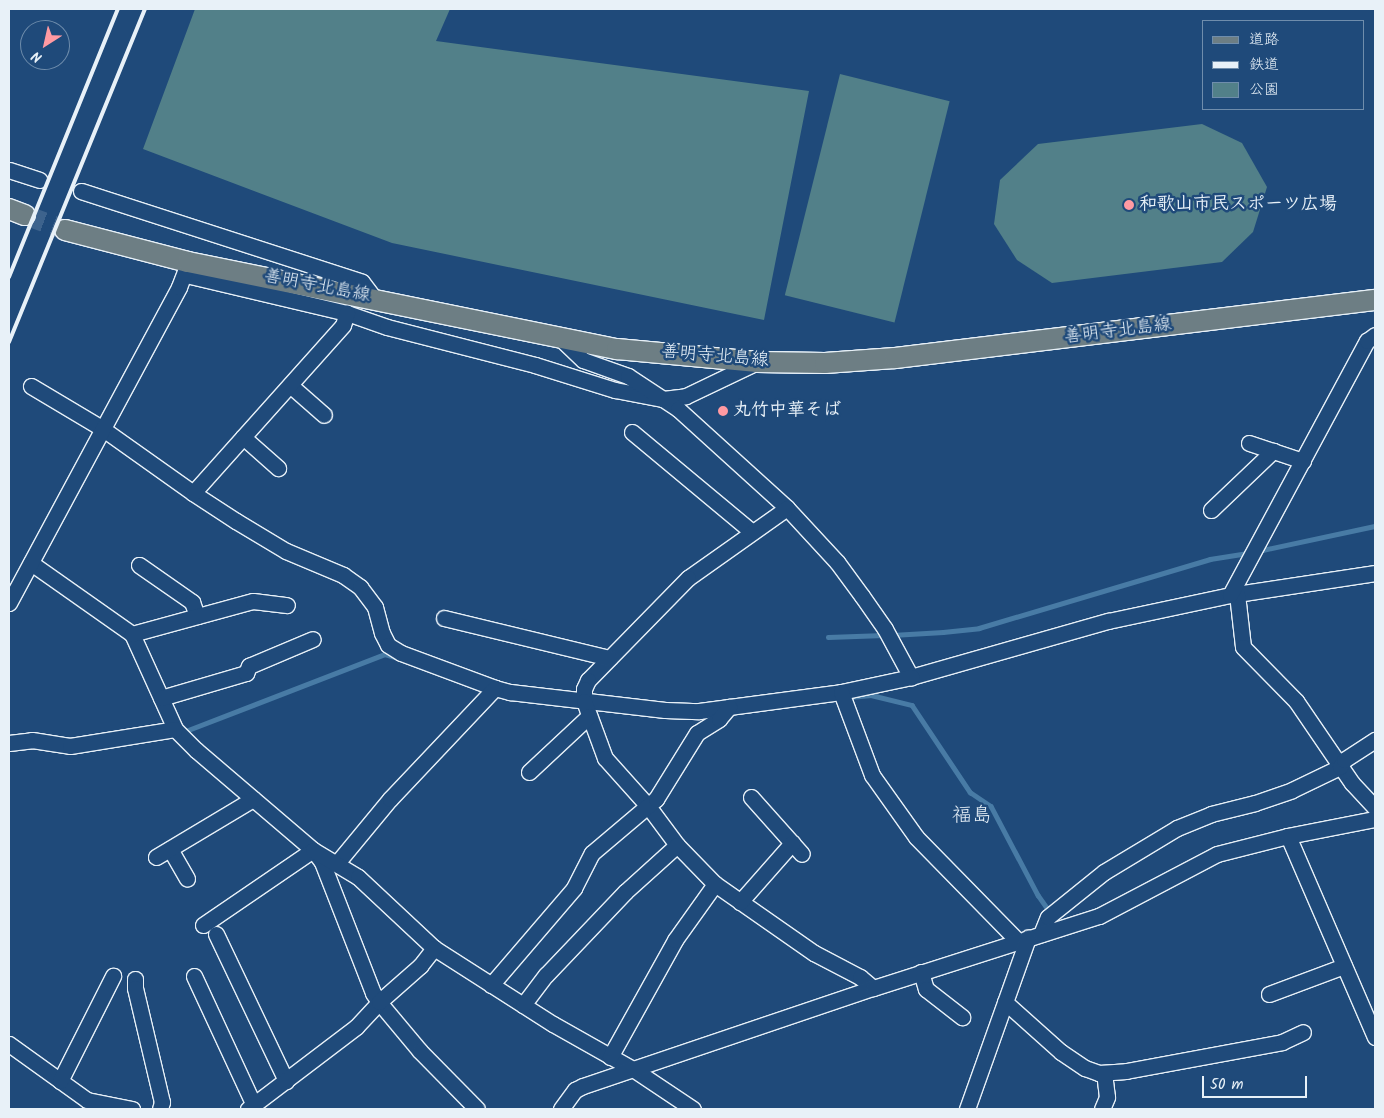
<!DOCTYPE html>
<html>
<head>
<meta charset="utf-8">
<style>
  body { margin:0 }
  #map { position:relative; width:1384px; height:1118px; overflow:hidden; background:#1f4a7a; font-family:Kalam,"Klee One",sans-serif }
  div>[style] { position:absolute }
  .green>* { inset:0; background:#528089; transform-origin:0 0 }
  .stream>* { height:4.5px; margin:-2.25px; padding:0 2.25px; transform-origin:2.25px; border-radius:2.25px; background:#487ba5 }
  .major-tunnel>* { height:20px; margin-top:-10px; transform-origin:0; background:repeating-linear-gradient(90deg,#3d638d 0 20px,transparent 0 30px) }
  .roads { filter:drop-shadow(1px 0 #e8f1f8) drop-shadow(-1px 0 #e8f1f8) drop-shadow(0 1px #e8f1f8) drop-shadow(0 -1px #e8f1f8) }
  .minor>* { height:15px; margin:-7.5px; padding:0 7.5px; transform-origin:7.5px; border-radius:7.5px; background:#1f4a7a }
  .major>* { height:20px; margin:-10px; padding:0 10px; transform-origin:10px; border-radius:10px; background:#6d7e84 }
  .rail>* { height:4px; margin:-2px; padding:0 2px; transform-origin:2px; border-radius:2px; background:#e8f1f8 }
  .dots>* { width:14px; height:14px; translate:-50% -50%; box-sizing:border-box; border:2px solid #1f4a7a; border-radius:50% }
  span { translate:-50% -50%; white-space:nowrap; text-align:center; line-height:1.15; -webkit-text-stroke:5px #1f4a7a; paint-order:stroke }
  .poi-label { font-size:18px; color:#e8f1f8; font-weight:700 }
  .left { translate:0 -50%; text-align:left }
  .street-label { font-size:18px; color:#e8f1f8 }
  .quarter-label { font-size:20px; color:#e8f1f8 }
  .frame { position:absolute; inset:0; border:10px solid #e8f1f8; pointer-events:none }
  .legend { position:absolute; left:1202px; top:20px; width:162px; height:90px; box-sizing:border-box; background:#1f4a7a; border:1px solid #6f8dac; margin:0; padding:6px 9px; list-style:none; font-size:15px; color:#e8f1f8 }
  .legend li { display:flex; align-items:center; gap:10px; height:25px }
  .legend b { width:25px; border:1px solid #6f8dac }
  .north { position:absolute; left:20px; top:20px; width:50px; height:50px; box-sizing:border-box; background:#1f4a7a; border:1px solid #6f8dac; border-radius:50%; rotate:215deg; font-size:14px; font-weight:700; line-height:20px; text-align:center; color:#e8f1f8 }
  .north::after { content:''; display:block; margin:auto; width:18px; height:22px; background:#ff9aa2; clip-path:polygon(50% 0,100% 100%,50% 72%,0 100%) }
  .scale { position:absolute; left:1202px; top:1076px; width:105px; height:22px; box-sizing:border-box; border:2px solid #e8f1f8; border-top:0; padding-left:6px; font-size:15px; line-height:18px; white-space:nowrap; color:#e8f1f8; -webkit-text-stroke:4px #1f4a7a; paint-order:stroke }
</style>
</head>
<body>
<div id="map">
  <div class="green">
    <i style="clip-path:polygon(195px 9px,450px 9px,436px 41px,809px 91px,764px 320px,392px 243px,143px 149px)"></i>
    <i style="left:840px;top:74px;width:113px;height:228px;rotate:14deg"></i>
    <i style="clip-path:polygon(1202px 124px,1242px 143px,1267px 187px,1253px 232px,1222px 262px,1052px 283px,1017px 260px,994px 224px,1000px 180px,1038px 144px)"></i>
  </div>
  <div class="stream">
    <i style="left:1258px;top:551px;width:120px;rotate:-12.1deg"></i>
    <i style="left:892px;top:635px;width:51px;rotate:-3.4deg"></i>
    <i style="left:943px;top:632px;width:36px;rotate:-6deg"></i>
    <i style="left:979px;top:628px;width:241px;rotate:-16.6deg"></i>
    <i style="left:1210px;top:559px;width:38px;rotate:-9deg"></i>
    <i style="left:828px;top:637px;width:56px;rotate:-2deg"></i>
    <i style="left:850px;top:697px;width:21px;rotate:-5deg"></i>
    <i style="left:871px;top:695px;width:42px;rotate:13.7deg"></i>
    <i style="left:912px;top:705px;width:105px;rotate:56.3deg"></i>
    <i style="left:970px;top:792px;width:25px;rotate:34deg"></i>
    <i style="left:991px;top:806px;width:101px;rotate:62.2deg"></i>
    <i style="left:1038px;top:895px;width:21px;rotate:55deg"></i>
    <i style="left:183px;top:732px;width:217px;rotate:-21.1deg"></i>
    <i style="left:385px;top:654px;width:10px;rotate:17deg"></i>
  </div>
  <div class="major-tunnel">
    <i style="left:25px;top:215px;width:43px;rotate:20.6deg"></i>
  </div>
  <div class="roads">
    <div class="minor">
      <i style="left:9px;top:170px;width:32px;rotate:18deg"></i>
      <i style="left:81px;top:191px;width:295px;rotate:17.9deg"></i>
      <i style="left:362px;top:282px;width:20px;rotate:53deg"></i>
      <i style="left:186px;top:275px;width:165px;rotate:13.3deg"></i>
      <i style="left:347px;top:313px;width:42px;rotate:19.3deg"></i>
      <i style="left:387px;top:327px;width:153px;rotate:14.4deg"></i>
      <i style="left:535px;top:365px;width:84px;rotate:17.4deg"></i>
      <i style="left:615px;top:390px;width:49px;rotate:10.6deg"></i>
      <i style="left:663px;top:399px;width:23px;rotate:-7deg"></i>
      <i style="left:686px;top:396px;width:79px;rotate:-25.6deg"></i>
      <i style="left:560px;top:338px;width:32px;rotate:44deg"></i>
      <i style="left:583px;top:360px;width:48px;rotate:19.6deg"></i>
      <i style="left:628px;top:376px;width:60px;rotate:33.4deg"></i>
      <i style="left:678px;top:409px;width:147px;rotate:42.2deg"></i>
      <i style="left:787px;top:508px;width:74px;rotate:47.2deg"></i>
      <i style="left:837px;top:562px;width:42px;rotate:53.7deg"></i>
      <i style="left:862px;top:596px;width:40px;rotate:55.1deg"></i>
      <i style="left:885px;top:629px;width:55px;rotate:61.6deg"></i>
      <i style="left:911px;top:677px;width:205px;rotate:-15.9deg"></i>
      <i style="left:1108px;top:621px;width:125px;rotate:-12deg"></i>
      <i style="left:1230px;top:595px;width:147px;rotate:-8.6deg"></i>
      <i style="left:290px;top:385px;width:45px;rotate:41.4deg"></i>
      <i style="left:31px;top:386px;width:84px;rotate:30.8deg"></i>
      <i style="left:103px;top:429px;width:110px;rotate:35.4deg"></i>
      <i style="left:193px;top:493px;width:51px;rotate:33.1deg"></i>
      <i style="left:236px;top:521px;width:58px;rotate:31deg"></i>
      <i style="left:286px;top:551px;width:62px;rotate:22.8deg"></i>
      <i style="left:343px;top:575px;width:21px;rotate:35deg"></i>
      <i style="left:360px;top:587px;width:25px;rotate:53deg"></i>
      <i style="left:375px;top:607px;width:27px;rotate:75deg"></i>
      <i style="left:382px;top:633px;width:13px;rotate:63deg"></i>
      <i style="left:388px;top:645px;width:15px;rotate:32deg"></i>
      <i style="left:401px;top:653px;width:100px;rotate:20.4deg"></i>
      <i style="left:495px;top:688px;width:16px;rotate:15deg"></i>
      <i style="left:510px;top:692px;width:156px;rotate:6.6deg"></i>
      <i style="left:665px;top:710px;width:34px;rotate:2deg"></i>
      <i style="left:699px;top:711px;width:143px;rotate:-7.6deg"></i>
      <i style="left:841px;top:692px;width:72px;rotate:-12.1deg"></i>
      <i style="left:632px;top:432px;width:156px;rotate:39.8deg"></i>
      <i style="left:243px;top:437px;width:47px;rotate:41.5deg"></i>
      <i style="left:1249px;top:443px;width:57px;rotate:18.4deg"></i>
      <i style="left:193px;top:493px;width:225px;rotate:-48.2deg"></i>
      <i style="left:343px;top:325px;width:13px;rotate:-72deg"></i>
      <i style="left:787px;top:508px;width:121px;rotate:144.7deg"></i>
      <i style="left:688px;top:578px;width:143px;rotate:134.4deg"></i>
      <i style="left:588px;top:680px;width:10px;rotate:114deg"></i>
      <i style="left:584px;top:689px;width:12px;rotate:90deg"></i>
      <i style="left:584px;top:701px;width:61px;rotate:69.8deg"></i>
      <i style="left:605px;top:758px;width:64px;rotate:48.1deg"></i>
      <i style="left:648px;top:806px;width:49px;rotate:53.4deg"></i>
      <i style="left:677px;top:845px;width:54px;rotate:45.7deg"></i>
      <i style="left:715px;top:884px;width:121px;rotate:34.9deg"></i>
      <i style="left:814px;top:953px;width:52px;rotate:27.6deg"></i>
      <i style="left:860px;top:977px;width:17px;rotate:40deg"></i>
      <i style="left:1211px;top:510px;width:86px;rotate:-43.6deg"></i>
      <i style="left:31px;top:563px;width:123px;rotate:35.1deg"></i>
      <i style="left:132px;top:634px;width:104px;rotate:65.6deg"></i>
      <i style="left:175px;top:729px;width:30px;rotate:45deg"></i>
      <i style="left:196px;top:750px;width:154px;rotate:40.5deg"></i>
      <i style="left:313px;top:850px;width:15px;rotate:53deg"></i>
      <i style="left:322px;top:862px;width:141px;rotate:68.7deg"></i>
      <i style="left:373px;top:993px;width:11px;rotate:56deg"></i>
      <i style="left:379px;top:1002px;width:64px;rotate:50.1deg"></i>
      <i style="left:420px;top:1051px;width:81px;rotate:45.5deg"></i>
      <i style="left:139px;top:565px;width:65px;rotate:34.9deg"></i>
      <i style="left:192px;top:602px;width:15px;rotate:70deg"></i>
      <i style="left:1237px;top:594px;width:53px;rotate:83.5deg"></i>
      <i style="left:1243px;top:647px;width:76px;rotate:45.5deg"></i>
      <i style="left:1296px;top:701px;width:99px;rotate:55.7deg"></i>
      <i style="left:1352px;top:783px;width:34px;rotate:47deg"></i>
      <i style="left:1230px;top:595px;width:289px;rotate:-61.7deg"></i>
      <i style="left:1367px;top:341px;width:10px;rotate:-37deg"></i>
      <i style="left:9px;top:603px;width:359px;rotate:-61.7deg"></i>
      <i style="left:179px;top:287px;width:22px;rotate:-69deg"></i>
      <i style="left:444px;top:618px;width:170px;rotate:13.6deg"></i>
      <i style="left:132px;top:634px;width:125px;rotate:-15.3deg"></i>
      <i style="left:253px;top:601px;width:34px;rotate:7deg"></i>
      <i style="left:841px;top:692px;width:89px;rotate:69.5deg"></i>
      <i style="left:872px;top:775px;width:76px;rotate:54.6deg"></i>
      <i style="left:916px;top:837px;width:146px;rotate:45.6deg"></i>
      <i style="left:161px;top:698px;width:89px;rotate:-16.4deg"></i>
      <i style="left:246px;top:673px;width:8px;rotate:-67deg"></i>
      <i style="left:249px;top:666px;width:69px;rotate:-22.9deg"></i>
      <i style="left:9px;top:743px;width:23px;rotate:-7deg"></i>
      <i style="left:32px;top:740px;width:38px;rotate:9deg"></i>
      <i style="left:70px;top:746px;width:106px;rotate:-9.2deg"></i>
      <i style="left:529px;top:772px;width:82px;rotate:-43deg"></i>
      <i style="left:751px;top:797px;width:76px;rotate:48.2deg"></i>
      <i style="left:1288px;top:836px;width:219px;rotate:66.6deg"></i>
      <i style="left:170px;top:849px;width:34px;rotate:60deg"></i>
      <i style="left:156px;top:857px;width:113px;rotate:-30.9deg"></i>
      <i style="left:337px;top:863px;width:83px;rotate:-50.4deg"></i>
      <i style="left:390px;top:799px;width:153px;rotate:-46.6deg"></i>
      <i style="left:740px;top:902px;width:79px;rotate:-48.6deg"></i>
      <i style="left:203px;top:925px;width:133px;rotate:-34.3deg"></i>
      <i style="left:313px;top:850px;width:52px;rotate:31deg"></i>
      <i style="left:358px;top:877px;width:104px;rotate:43.1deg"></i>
      <i style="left:434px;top:948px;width:141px;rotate:32.6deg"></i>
      <i style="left:553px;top:1024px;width:92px;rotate:29.4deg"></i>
      <i style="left:633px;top:1069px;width:72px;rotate:33.7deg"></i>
      <i style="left:216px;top:934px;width:163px;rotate:64.5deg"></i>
      <i style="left:1041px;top:934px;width:18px;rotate:-68deg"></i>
      <i style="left:1048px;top:917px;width:72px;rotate:-38.8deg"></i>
      <i style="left:1104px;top:872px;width:85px;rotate:-31.1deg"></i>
      <i style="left:1177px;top:828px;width:37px;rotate:-22deg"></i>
      <i style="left:1211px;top:814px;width:45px;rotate:-14deg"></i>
      <i style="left:1255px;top:803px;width:39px;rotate:-19deg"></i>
      <i style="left:1292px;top:790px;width:53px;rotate:-25.6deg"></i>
      <i style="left:1340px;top:767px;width:8px;rotate:-60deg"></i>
      <i style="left:1344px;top:760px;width:37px;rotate:-33deg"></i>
      <i style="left:921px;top:972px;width:18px;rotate:74deg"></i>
      <i style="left:926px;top:989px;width:46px;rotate:37.9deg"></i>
      <i style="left:194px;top:976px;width:142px;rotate:65.1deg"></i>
      <i style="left:135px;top:979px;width:9px;rotate:90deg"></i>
      <i style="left:135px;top:988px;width:117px;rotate:76.7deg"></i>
      <i style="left:162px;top:1102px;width:7px;rotate:106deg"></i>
      <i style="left:491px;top:985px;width:128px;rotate:-49.4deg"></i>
      <i style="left:574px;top:888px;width:39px;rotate:-63deg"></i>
      <i style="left:592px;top:853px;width:84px;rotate:-40.2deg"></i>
      <i style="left:656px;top:799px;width:78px;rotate:-58.2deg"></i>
      <i style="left:697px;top:733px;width:26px;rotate:-32deg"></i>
      <i style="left:719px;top:719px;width:16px;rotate:-50deg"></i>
      <i style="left:1269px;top:994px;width:80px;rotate:-20.5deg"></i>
      <i style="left:1005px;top:1002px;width:75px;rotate:41.8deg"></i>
      <i style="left:1061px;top:1052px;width:29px;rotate:34deg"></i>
      <i style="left:1085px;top:1068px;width:15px;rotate:20deg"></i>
      <i style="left:1099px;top:1073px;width:27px;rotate:-4deg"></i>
      <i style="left:1126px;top:1071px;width:159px;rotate:-10.5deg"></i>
      <i style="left:1282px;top:1042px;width:23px;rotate:-25deg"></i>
      <i style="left:523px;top:1005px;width:38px;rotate:-53deg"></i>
      <i style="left:546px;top:975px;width:115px;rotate:-46.4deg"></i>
      <i style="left:625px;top:892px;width:70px;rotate:-42.1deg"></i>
      <i style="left:9px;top:1044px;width:96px;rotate:35.7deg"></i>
      <i style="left:87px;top:1100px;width:46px;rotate:11.3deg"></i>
      <i style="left:610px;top:1057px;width:134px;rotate:-60.9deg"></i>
      <i style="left:675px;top:940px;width:69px;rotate:-54.5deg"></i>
      <i style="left:60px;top:1081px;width:118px;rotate:-63.2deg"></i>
      <i style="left:248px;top:1109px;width:136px;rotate:-37.2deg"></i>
      <i style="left:356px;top:1027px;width:34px;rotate:-47deg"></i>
      <i style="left:379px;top:1002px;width:55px;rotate:-41.3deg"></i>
      <i style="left:420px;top:966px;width:23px;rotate:-52deg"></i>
      <i style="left:561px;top:1109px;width:24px;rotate:-54deg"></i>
      <i style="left:575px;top:1090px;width:9px;rotate:-27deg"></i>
      <i style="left:583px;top:1086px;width:306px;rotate:-18.7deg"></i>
      <i style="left:873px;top:988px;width:237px;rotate:-17.7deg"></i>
      <i style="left:1099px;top:916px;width:133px;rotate:-27.7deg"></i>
      <i style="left:1217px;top:854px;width:73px;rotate:-14.2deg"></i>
      <i style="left:1288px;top:836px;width:89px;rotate:-11.1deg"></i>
      <i style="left:967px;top:1109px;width:182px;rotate:-70.4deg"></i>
      <i style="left:1102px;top:1109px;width:13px;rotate:-67deg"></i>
      <i style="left:1107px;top:1097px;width:24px;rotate:-97deg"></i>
    </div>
    <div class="major">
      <i style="left:9px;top:209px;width:17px;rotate:21deg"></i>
      <i style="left:65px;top:230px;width:127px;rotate:14.6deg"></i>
      <i style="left:188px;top:262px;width:438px;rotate:11.5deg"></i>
      <i style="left:617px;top:349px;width:141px;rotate:5.3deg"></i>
      <i style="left:757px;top:362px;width:68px;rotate:0.8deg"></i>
      <i style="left:825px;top:363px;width:70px;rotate:-4.1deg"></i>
      <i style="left:895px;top:358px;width:483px;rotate:-6.9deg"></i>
    </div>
  </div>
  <div class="rail">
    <i style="left:9px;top:277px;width:289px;rotate:-67.9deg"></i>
    <i style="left:9px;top:342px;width:360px;rotate:-67.8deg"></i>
  </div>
  <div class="dots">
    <i style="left:1129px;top:205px;background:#ff9aa2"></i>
    <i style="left:723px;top:411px;background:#ff9aa2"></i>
  </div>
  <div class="poi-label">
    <span class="left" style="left:1139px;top:205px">和歌山市民スポーツ広場</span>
    <span class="left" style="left:733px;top:411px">丸竹中華そば</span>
  </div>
  <div class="street-label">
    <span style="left:317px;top:287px;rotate:11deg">善明寺北島線</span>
    <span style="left:1118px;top:332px;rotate:-7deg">善明寺北島線</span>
    <span style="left:715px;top:357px;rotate:5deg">善明寺北島線</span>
  </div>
  <div class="quarter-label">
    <span style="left:972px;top:816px">福島</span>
  </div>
  <div class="frame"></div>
  <ul class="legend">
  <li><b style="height:6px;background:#6d7e84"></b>道路</li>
  <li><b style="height:6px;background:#e8f1f8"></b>鉄道</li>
  <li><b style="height:14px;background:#528089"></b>公園</li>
  </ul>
  <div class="north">N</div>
  <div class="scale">50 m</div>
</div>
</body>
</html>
